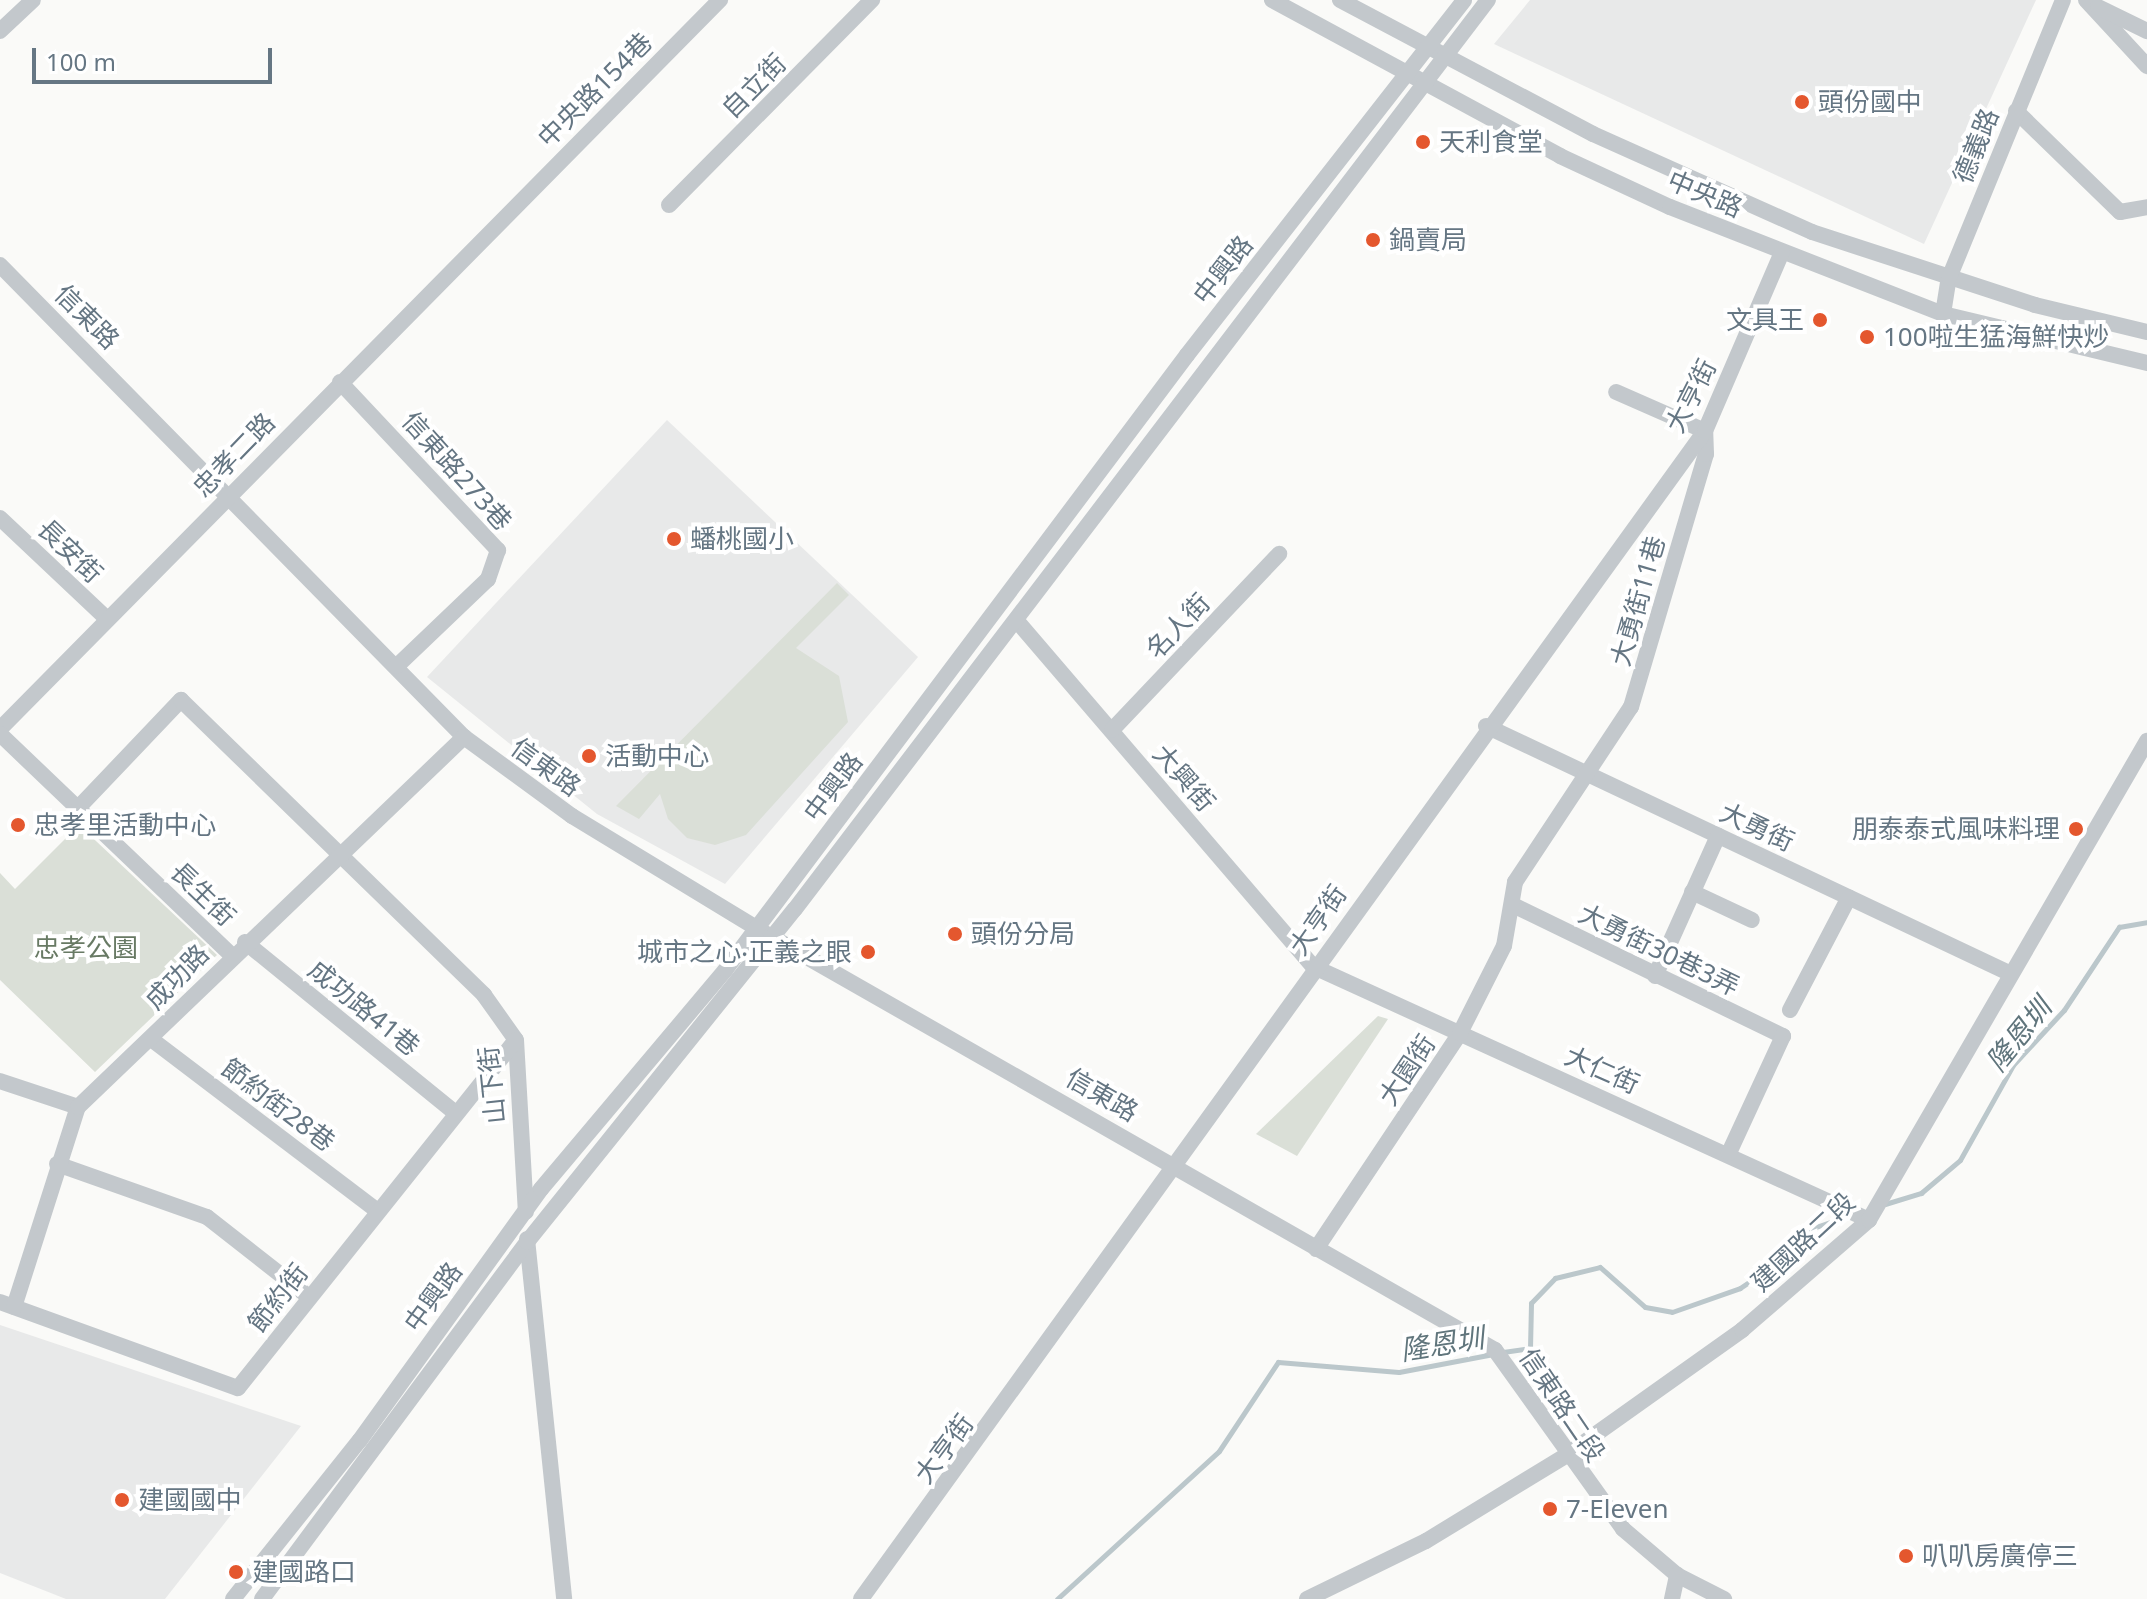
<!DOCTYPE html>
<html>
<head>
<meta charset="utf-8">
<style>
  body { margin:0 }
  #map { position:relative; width:2147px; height:1599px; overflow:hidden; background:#fafaf8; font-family:"Noto Sans","Noto Sans TC",sans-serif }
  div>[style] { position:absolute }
  .built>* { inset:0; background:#e8e9e9 }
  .green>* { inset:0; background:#dadfd7 }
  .stream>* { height:5px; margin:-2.5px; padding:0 2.5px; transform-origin:2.5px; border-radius:2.5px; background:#bbc7cb }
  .minor>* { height:16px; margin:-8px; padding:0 8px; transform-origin:8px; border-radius:8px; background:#c3c8cc }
  .dots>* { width:22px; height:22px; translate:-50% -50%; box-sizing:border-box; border:4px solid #fff; border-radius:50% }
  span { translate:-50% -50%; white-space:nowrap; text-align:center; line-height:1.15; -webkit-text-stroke:8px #fff; paint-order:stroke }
  .street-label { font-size:26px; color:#657683 }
  .poi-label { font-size:26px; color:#657683 }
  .left { translate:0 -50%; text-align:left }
  .right { translate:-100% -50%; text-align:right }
  .park-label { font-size:26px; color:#687a64 }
  .water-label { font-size:28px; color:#60757c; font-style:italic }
  .scale { position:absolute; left:32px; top:48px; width:240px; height:36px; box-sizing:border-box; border:4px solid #657683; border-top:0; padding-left:10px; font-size:24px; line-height:28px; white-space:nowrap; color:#657683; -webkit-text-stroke:6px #fff; paint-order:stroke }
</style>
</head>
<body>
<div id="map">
  <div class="built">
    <i style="clip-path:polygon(1530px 0,2036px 0,1924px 244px,1494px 44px)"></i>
    <i style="clip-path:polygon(667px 420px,918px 657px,725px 884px,597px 814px,427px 677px)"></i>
    <i style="clip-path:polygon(0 1325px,301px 1426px,165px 1599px,66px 1599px,0 1573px)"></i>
  </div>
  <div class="green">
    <i style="clip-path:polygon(837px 583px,849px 595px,796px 648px,839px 676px,848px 722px,746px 835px,715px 845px,687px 838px,668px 819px,660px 794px,639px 819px,616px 806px)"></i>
    <i style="clip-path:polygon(79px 825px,217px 955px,95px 1072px,0 980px,0 873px,15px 889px)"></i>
    <i style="clip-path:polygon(1378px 1016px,1388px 1019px,1297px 1156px,1256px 1134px)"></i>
  </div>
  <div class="stream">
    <i style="left:1885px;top:1204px;width:38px;rotate:-17deg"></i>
    <i style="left:1921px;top:1193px;width:51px;rotate:-40.2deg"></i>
    <i style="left:1960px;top:1160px;width:109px;rotate:-60.8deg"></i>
    <i style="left:2013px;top:1065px;width:75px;rotate:-47.2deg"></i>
    <i style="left:2064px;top:1010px;width:100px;rotate:-56.5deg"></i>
    <i style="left:2119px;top:927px;width:28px;rotate:-10deg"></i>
    <i style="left:1503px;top:1352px;width:27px;rotate:-8deg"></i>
    <i style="left:1530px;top:1348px;width:45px;rotate:-88.7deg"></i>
    <i style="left:1531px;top:1303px;width:35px;rotate:-46deg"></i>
    <i style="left:1555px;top:1278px;width:46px;rotate:-13.7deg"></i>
    <i style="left:1600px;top:1267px;width:60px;rotate:41.6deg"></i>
    <i style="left:1645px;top:1307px;width:27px;rotate:10deg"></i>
    <i style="left:1672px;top:1312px;width:72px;rotate:-19.4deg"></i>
    <i style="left:1740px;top:1288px;width:59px;rotate:-34deg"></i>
    <i style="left:1789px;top:1255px;width:36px;rotate:-48deg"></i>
    <i style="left:1813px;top:1228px;width:28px;rotate:-19deg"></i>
    <i style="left:1057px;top:1599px;width:219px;rotate:-42.4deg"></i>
    <i style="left:1219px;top:1451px;width:107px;rotate:-56.5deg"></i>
    <i style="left:1278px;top:1362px;width:121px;rotate:4.7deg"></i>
    <i style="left:1399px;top:1372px;width:96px;rotate:-10.8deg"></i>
  </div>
  <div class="minor">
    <i style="left:1272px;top:0;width:328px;rotate:28.4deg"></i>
    <i style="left:1560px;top:156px;width:121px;rotate:24.9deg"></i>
    <i style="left:1670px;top:207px;width:293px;rotate:21.4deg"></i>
    <i style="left:1943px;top:314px;width:210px;rotate:13.5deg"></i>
    <i style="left:1340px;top:0;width:286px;rotate:27.9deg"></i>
    <i style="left:1593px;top:134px;width:240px;rotate:24.1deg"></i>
    <i style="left:1812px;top:232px;width:235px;rotate:18.1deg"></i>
    <i style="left:2035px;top:305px;width:115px;rotate:13.6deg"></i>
    <i style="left:2086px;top:0;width:90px;rotate:47.3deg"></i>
    <i style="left:2098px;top:7px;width:55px;rotate:26.1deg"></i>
    <i style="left:0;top:31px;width:45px;rotate:-43.2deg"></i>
    <i style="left:2016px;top:111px;width:145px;rotate:44.2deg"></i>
    <i style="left:2120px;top:212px;width:27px;rotate:-10deg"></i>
    <i style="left:669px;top:205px;width:289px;rotate:-45.3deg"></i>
    <i style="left:0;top:265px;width:662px;rotate:45.49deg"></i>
    <i style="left:464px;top:737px;width:134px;rotate:36.2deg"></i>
    <i style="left:572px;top:816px;width:215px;rotate:31.3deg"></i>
    <i style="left:756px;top:928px;width:851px;rotate:29.73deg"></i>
    <i style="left:1495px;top:1350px;width:220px;rotate:54.4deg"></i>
    <i style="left:1623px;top:1529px;width:71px;rotate:40.4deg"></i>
    <i style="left:1677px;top:1575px;width:53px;rotate:27.1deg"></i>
    <i style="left:1943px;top:314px;width:36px;rotate:-81deg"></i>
    <i style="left:1949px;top:278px;width:300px;rotate:-67.7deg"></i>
    <i style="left:340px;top:382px;width:231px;rotate:46.8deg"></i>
    <i style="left:498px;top:550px;width:31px;rotate:109deg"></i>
    <i style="left:488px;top:579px;width:126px;rotate:136.3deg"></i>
    <i style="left:0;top:518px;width:147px;rotate:43.3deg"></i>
    <i style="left:1017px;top:621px;width:456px;rotate:49.4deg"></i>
    <i style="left:1314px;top:967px;width:610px;rotate:24.51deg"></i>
    <i style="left:1486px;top:726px;width:576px;rotate:25.28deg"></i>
    <i style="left:0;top:729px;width:1025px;rotate:-45.36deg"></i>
    <i style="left:1112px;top:730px;width:243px;rotate:-46.5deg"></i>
    <i style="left:0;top:734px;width:321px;rotate:43.7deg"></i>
    <i style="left:79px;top:807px;width:148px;rotate:-46.4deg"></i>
    <i style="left:181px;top:700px;width:423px;rotate:44.2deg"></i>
    <i style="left:484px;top:995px;width:55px;rotate:54.6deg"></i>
    <i style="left:516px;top:1040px;width:172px;rotate:86.7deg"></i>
    <i style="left:1692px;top:892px;width:66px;rotate:25deg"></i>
    <i style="left:1515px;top:906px;width:298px;rotate:25.9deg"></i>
    <i style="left:1783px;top:1036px;width:129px;rotate:114.8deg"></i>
    <i style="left:245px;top:942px;width:268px;rotate:39.1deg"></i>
    <i style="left:1655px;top:976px;width:154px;rotate:-65.8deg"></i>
    <i style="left:1790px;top:1010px;width:127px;rotate:-62.4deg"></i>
    <i style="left:151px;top:1039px;width:281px;rotate:37.2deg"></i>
    <i style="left:0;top:1081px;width:82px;rotate:18.4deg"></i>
    <i style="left:57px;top:1164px;width:159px;rotate:19.5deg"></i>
    <i style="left:207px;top:1217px;width:130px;rotate:38.1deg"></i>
    <i style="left:527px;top:1239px;width:362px;rotate:84.1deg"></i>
    <i style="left:1316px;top:1249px;width:260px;rotate:-56.3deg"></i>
    <i style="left:1460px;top:1033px;width:97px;rotate:-63.2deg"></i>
    <i style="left:1504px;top:946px;width:65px;rotate:-80.2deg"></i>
    <i style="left:1515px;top:882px;width:210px;rotate:-56.5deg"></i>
    <i style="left:1631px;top:707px;width:264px;rotate:-73.5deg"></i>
    <i style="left:1706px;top:454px;width:23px;rotate:-92deg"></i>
    <i style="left:1705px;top:431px;width:97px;rotate:-156.3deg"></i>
    <i style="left:0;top:1302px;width:253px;rotate:19.9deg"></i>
    <i style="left:238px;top:1388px;width:445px;rotate:-51.4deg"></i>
    <i style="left:14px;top:1307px;width:210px;rotate:-72.3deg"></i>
    <i style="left:78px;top:1107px;width:535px;rotate:-43.79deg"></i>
    <i style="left:233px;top:1599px;width:203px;rotate:-51.4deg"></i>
    <i style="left:360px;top:1440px;width:309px;rotate:-54.2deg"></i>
    <i style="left:541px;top:1189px;width:287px;rotate:-49.9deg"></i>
    <i style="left:726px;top:969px;width:768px;rotate:-53.1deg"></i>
    <i style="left:1187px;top:355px;width:450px;rotate:-52deg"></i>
    <i style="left:262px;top:1599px;width:445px;rotate:-53.4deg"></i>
    <i style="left:527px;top:1242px;width:427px;rotate:-51.2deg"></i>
    <i style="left:795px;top:909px;width:1143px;rotate:-52.68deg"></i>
    <i style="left:861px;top:1599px;width:1441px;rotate:-54.15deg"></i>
    <i style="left:1705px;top:431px;width:195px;rotate:-66.7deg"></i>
    <i style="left:1307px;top:1599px;width:132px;rotate:-26deg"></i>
    <i style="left:1426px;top:1541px;width:163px;rotate:-31.4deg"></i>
    <i style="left:1565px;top:1456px;width:217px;rotate:-35.4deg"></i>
    <i style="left:1742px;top:1330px;width:168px;rotate:-40.9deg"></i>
    <i style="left:1869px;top:1220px;width:554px;rotate:-59.87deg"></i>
    <i style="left:1672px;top:1599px;width:25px;rotate:-78deg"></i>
  </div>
  <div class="dots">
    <i style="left:1802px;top:102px;background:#e4572e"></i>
    <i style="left:1423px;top:142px;background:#e4572e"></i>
    <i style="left:1373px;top:240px;background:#e4572e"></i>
    <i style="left:1820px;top:320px;background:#e4572e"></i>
    <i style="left:1867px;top:337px;background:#e4572e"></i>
    <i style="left:674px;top:539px;background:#e4572e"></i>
    <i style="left:589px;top:756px;background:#e4572e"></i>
    <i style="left:18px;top:825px;background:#e4572e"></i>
    <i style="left:2076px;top:829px;background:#e4572e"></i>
    <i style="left:955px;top:934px;background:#e4572e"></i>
    <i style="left:868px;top:952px;background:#e4572e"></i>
    <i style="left:122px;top:1500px;background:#e4572e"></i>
    <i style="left:1550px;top:1509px;background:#e4572e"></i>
    <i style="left:1906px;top:1556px;background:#e4572e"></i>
    <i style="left:236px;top:1572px;background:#e4572e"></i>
  </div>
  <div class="street-label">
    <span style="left:754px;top:86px;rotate:-45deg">自立街</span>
    <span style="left:595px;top:90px;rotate:-45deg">中央路154巷</span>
    <span style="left:1976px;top:146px;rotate:-68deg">德義路</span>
    <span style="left:1705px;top:194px;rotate:23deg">中央路</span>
    <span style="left:1223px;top:270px;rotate:-52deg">中興路</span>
    <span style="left:87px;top:317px;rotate:45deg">信東路</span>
    <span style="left:1691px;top:396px;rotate:-63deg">大亨街</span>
    <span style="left:234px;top:455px;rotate:-46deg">忠孝二路</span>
    <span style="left:457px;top:471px;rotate:48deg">信東路273巷</span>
    <span style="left:70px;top:551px;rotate:44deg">長安街</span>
    <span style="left:1638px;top:601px;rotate:-74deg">大勇街11巷</span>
    <span style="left:1178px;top:626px;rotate:-46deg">名人街</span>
    <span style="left:546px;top:767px;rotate:36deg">信東路</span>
    <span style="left:1184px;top:778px;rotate:49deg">大興街</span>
    <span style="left:833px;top:787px;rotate:-53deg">中興路</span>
    <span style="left:1757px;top:827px;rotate:25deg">大勇街</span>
    <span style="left:203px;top:894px;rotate:44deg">長生街</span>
    <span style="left:1318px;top:920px;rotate:-55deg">大亨街</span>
    <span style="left:1659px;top:950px;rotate:26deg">大勇街30巷3弄</span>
    <span style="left:177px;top:977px;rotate:-46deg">成功路</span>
    <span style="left:364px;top:1008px;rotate:39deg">成功路41巷</span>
    <span style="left:1407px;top:1070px;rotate:-56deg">大園街</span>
    <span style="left:1602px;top:1070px;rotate:24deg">大仁街</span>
    <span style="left:492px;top:1085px;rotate:-96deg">山下街</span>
    <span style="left:1102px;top:1095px;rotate:30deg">信東路</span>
    <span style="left:278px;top:1105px;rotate:37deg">節約街28巷</span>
    <span style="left:1803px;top:1242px;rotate:-43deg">建國路二段</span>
    <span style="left:433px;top:1297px;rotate:-54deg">中興路</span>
    <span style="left:278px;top:1298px;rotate:-52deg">節約街</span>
    <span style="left:1562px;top:1405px;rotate:56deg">信東路二段</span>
    <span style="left:944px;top:1449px;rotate:-53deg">大亨街</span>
  </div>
  <div class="poi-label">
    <span class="left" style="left:1818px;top:102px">頭份國中</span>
    <span class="left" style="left:1439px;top:142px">天利食堂</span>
    <span class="left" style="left:1389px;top:240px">鍋賣局</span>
    <span class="right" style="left:1804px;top:320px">文具王</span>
    <span class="left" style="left:1883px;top:337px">100啦生猛海鮮快炒</span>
    <span class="left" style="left:690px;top:539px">蟠桃國小</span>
    <span class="left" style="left:605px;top:756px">活動中心</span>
    <span class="left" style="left:34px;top:825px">忠孝里活動中心</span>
    <span class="right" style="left:2060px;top:829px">朋泰泰式風味料理</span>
    <span class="left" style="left:971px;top:934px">頭份分局</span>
    <span class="right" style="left:852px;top:952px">城市之心‧正義之眼</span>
    <span class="left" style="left:138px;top:1500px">建國國中</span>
    <span class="left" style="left:1566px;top:1509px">7-Eleven</span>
    <span class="left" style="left:1922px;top:1556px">叭叭房廣停三</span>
    <span class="left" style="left:252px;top:1572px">建國路口</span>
  </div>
  <div class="park-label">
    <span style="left:86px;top:948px">忠孝公園</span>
  </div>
  <div class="water-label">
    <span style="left:2018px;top:1034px;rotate:-51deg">隆恩圳</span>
    <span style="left:1442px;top:1343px;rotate:-9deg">隆恩圳</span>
  </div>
  <div class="scale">100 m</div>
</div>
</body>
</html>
